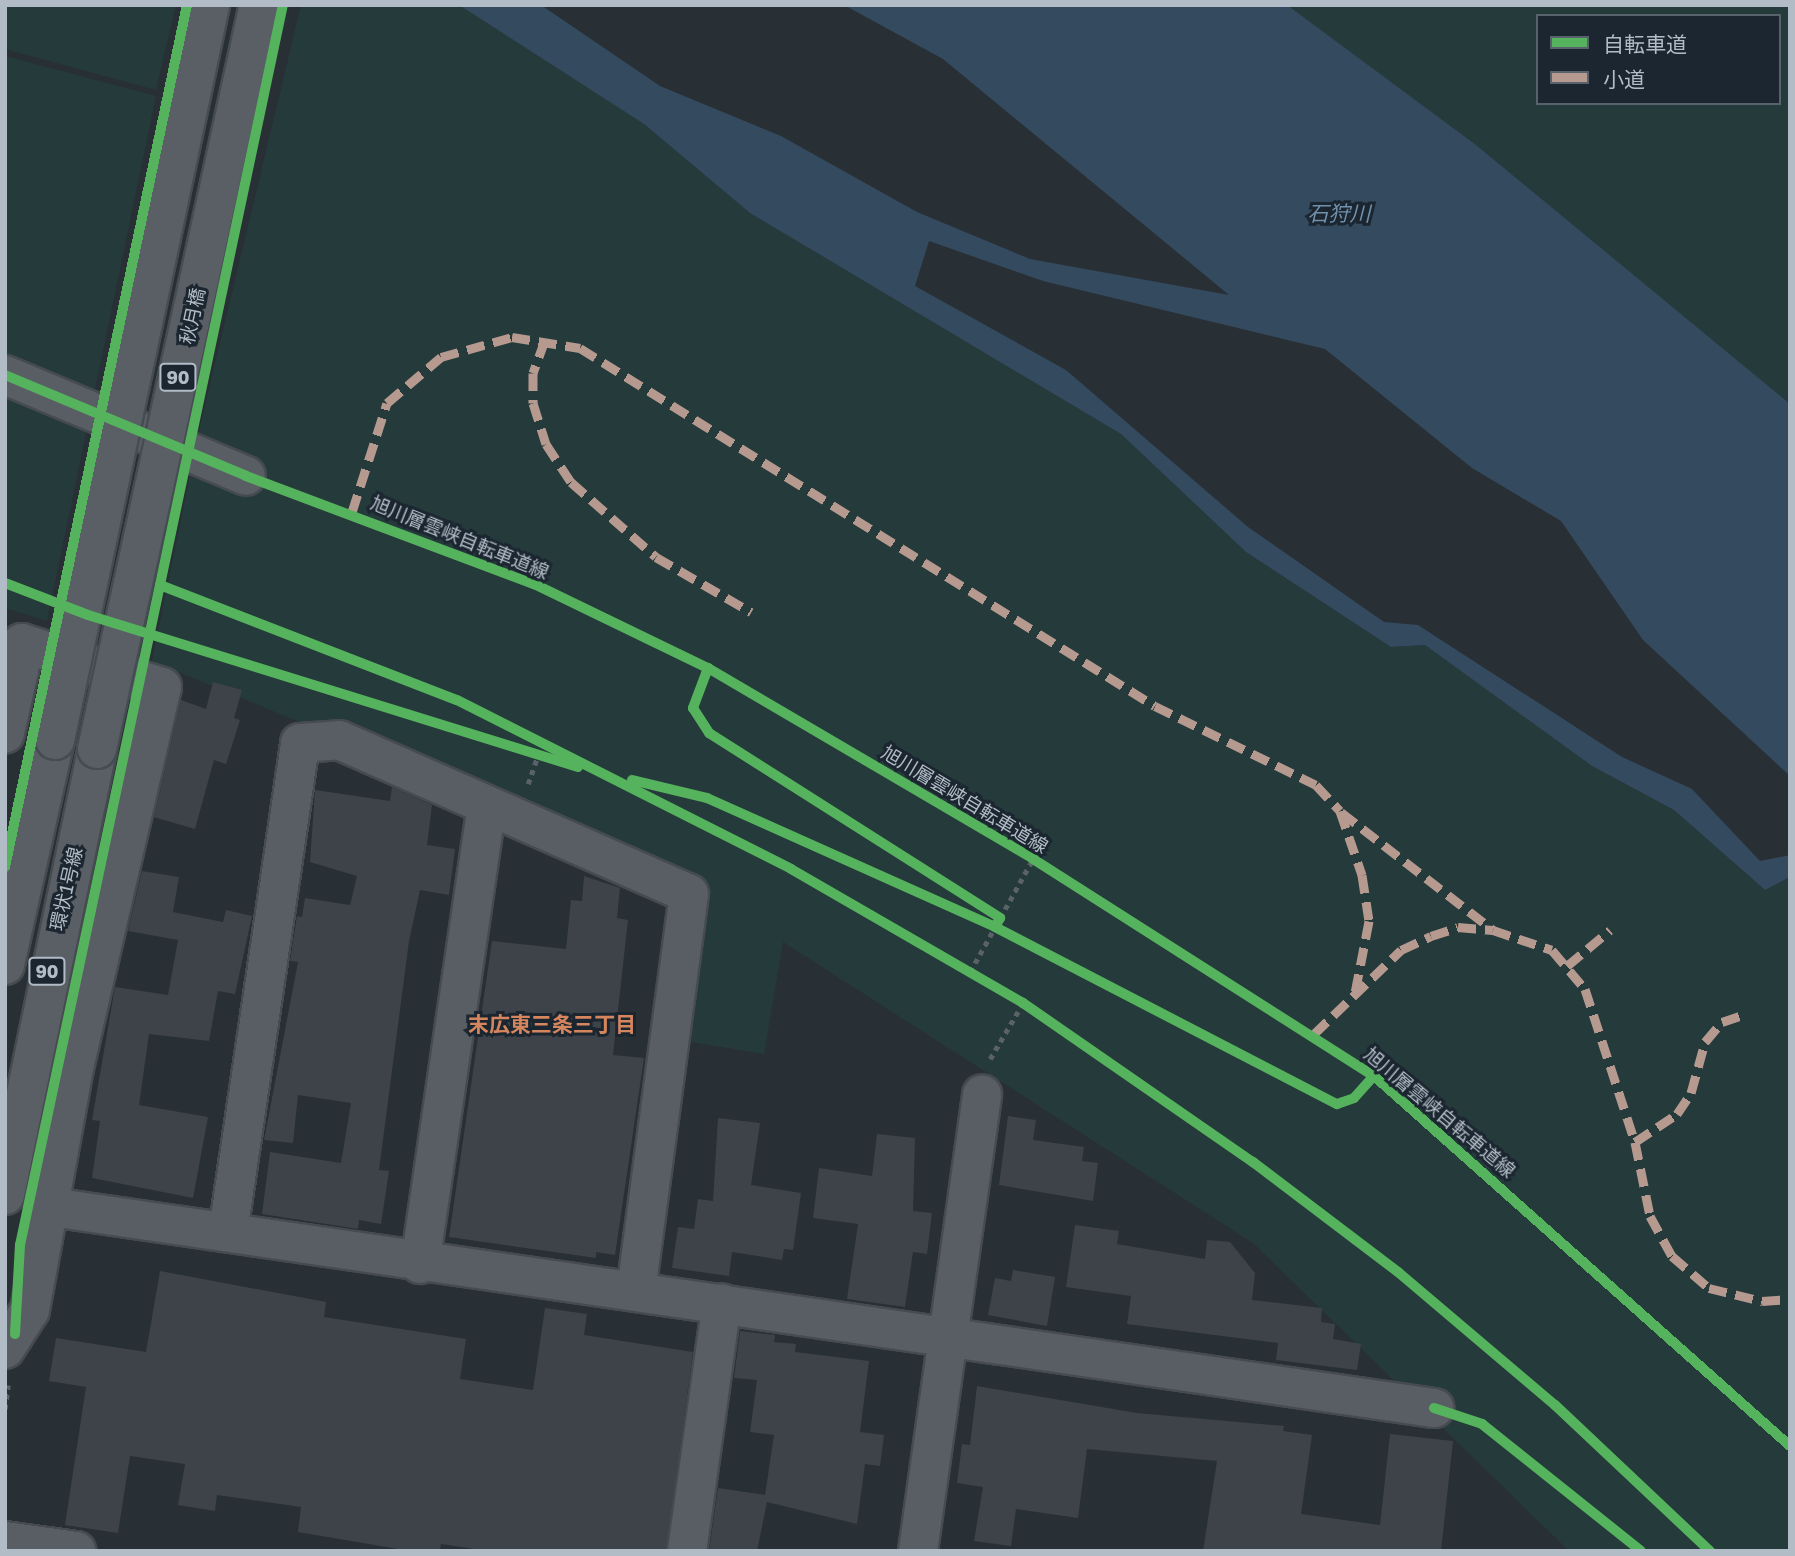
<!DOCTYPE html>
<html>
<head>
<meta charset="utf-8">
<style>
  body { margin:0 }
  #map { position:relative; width:1795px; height:1556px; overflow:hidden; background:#282f35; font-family:"Golos Text","Noto Sans JP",sans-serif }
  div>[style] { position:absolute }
  .green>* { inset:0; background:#253a3b }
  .water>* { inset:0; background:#344a5f }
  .building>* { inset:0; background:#3d4349 }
  .path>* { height:4.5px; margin-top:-2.25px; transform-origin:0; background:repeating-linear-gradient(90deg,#5b6267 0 5px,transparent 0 10px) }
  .roads { filter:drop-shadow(2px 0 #464b50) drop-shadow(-2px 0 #464b50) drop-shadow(0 2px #464b50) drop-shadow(0 -2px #464b50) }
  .minor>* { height:38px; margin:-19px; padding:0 19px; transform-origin:19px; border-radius:19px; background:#585e64 }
  .major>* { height:38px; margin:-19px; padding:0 19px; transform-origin:19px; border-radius:19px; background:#5a5f66 }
  .bridges { filter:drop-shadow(2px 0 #454c52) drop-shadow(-2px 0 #454c52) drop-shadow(0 2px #454c52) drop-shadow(0 -2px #454c52) }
  .major-bridge>* { height:38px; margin:-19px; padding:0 19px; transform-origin:19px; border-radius:19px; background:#5a5f66 }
  .quiet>* { height:9px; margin-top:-4.5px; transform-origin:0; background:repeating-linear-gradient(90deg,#b69a8f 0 18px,transparent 0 27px) }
  .cycleway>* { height:10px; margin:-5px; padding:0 5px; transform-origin:5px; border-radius:5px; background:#56b35d }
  span { translate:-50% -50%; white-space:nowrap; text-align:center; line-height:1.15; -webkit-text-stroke:6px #1b2630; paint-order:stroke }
  .shield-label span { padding:2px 5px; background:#1b2630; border:2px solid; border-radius:5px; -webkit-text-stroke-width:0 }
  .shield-label { font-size:18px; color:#b1bcc7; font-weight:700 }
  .street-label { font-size:19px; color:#b1bcc7 }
  .water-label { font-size:21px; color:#7190ab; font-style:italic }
  .neighbourhood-label { font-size:21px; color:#d5865e; font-weight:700 }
  .frame { position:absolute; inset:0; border:7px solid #b1bcc7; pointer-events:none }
  .legend { position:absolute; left:1536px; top:14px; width:245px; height:91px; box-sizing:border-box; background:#1b2630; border:2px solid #57626c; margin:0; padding:9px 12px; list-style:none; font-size:21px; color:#b1bcc7 }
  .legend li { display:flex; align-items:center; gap:14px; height:35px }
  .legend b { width:35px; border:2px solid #57626c }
</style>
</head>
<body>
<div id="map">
  <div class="green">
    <i style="clip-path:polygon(5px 5px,176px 5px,156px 90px,5px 49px)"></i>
    <i style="clip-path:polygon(301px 5px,459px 5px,644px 124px,750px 213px,1121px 434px,1246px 552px,1391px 647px,1425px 645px,1592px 766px,1674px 810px,1765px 890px,1790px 877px,1790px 1551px,1569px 1551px,1253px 1243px,783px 942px,764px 1054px,679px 1040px,695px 886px,152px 661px,200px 426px)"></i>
    <i style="clip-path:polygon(evenodd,1282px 5px,1790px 5px,1790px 411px,1282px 5px,1538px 16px,1779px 16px,1779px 103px,1538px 103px,1538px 16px)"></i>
    <i style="clip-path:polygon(5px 56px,156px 96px,47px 621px,5px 608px)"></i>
  </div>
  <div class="water">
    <i style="clip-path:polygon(459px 5px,541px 5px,660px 86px,781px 136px,917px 212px,1030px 259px,1229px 295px,943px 59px,844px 5px,1287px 5px,1476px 145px,1790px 404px,1790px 776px,1643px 640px,1561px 521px,1472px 468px,1325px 349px,1043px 281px,929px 241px,915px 286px,1066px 370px,1248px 527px,1384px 622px,1418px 625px,1622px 757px,1692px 789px,1760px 861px,1790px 855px,1790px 877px,1765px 890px,1674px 810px,1592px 766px,1425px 645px,1391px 647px,1246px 552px,1121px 434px,750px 213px,644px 124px)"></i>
  </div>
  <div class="building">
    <i style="clip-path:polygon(213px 682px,242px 690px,234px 718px,240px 720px,226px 764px,214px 760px,195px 829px,154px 817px,181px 700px,206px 709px)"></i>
    <i style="clip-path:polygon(392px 787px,432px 805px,427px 845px,455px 849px,449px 895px,420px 890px,409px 941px,379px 1170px,389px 1171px,381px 1224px,359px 1220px,358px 1229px,262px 1214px,270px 1152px,341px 1163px,351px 1103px,298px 1095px,293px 1143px,264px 1140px,298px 962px,290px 961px,297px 916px,302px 917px,305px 898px,350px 905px,357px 876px,310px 862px,315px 790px,390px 801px)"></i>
    <i style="clip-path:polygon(142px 871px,179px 877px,173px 912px,223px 922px,226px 910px,252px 916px,235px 994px,218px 991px,209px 1041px,149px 1034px,139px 1105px,208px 1117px,193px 1198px,92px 1178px,100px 1121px,92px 1120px,115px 987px,168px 995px,178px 940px,128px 931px)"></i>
    <i style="clip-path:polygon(584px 876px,620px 888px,617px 918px,628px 920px,613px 1055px,644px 1058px,615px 1255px,596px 1252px,596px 1258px,449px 1237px,492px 941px,566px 949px,571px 900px,582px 901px)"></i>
    <i style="clip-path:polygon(1008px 1116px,1036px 1120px,1033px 1140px,1084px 1147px,1082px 1161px,1098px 1163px,1093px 1201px,999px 1185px)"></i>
    <i style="clip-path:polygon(718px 1118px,760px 1123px,751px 1185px,801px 1193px,793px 1250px,784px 1249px,782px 1260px,732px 1252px,729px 1276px,672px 1268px,678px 1227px,694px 1229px,698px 1199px,713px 1201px)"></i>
    <i style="clip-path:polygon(877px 1134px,915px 1138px,913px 1211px,932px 1213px,927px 1254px,913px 1252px,905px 1307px,847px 1299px,858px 1224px,813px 1218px,819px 1168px,872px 1176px)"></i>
    <i style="clip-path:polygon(1075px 1225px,1119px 1231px,1117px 1244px,1205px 1259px,1207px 1240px,1230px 1242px,1255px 1273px,1252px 1300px,1322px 1308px,1321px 1322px,1335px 1324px,1333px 1339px,1361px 1344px,1357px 1370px,1276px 1360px,1278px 1343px,1127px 1324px,1131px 1296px,1066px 1287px)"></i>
    <i style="clip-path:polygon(1013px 1270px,1055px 1277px,1047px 1326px,988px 1315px,995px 1278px,1011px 1281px)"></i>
    <i style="clip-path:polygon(160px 1271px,326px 1302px,324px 1317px,466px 1339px,460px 1379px,533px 1390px,545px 1308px,587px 1314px,584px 1335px,693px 1352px,666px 1551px,488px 1551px,441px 1544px,440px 1551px,410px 1551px,298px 1532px,301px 1507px,217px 1495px,215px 1511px,178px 1505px,185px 1464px,130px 1456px,118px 1533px,65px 1525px,86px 1387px,49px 1381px,56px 1338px,146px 1352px)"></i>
    <i style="clip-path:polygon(740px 1331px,775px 1335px,774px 1342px,796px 1344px,795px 1352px,869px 1361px,860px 1432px,884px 1435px,880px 1466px,865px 1464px,857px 1524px,767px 1502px,757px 1551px,709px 1551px,718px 1488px,765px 1495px,774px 1435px,750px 1432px,757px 1380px,734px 1378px)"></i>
    <i style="clip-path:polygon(977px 1386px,1137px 1413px,1284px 1426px,1283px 1431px,1312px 1435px,1301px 1514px,1380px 1525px,1390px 1434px,1453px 1441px,1441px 1551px,1203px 1551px,1217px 1461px,1087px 1449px,1078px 1518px,1016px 1509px,1011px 1546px,974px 1541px,983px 1487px,957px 1483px,962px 1444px,970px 1445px)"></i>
  </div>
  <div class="path">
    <i style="left:528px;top:784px;width:28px;rotate:-71deg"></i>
    <i style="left:1000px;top:918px;width:68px;rotate:-60.8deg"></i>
    <i style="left:970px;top:972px;width:51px;rotate:-60.9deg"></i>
    <i style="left:990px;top:1059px;width:65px;rotate:-59.5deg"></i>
    <i style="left:5px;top:1409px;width:24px;rotate:-83deg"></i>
  </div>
  <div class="roads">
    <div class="minor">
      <i style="left:5px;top:375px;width:261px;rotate:22.7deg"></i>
      <i style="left:5px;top:668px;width:14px;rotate:12deg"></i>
      <i style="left:19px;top:671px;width:64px;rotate:102.7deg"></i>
      <i style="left:51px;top:1207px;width:1398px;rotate:8.27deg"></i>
      <i style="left:228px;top:1232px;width:494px;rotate:-81.6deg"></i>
      <i style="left:300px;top:743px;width:39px;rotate:-4deg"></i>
      <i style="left:339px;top:740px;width:382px;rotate:23.7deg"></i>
      <i style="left:689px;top:894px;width:401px;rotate:97.6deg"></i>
      <i style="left:420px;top:1264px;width:463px;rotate:-81.7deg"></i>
      <i style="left:5px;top:1349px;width:46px;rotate:-57.3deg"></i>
      <i style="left:30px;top:1310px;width:246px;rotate:-79.7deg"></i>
      <i style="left:74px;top:1068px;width:391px;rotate:-77deg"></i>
      <i style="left:162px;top:687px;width:147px;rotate:-162.6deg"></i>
      <i style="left:22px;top:643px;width:28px;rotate:96deg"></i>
      <i style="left:5px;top:1541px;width:72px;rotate:8deg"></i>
      <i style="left:687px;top:1551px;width:250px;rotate:-82deg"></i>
      <i style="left:918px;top:1551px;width:461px;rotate:-82deg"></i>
    </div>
    <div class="major">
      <i style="left:5px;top:965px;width:230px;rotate:-77.5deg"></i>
      <i style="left:5px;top:1195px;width:455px;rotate:-78.3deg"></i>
    </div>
  </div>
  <div class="bridges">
    <div class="major-bridge">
      <i style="left:55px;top:740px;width:751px;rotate:-78.09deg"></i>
      <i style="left:97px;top:749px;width:761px;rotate:-77.72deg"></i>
    </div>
  </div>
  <div class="quiet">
    <i style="left:545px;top:340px;width:35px;rotate:110deg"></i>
    <i style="left:533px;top:373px;width:30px;rotate:90deg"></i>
    <i style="left:533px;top:403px;width:43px;rotate:72.4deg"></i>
    <i style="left:546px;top:444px;width:45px;rotate:56.7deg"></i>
    <i style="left:571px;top:482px;width:113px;rotate:41.4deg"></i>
    <i style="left:656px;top:557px;width:110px;rotate:30.1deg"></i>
    <i style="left:352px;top:512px;width:114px;rotate:-72.2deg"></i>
    <i style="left:387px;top:403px;width:71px;rotate:-40.4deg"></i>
    <i style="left:441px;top:357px;width:74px;rotate:-15.7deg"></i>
    <i style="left:512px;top:337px;width:69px;rotate:9.2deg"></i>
    <i style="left:580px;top:348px;width:677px;rotate:31.91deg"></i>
    <i style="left:1155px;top:706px;width:179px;rotate:26.1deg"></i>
    <i style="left:1316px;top:785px;width:35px;rotate:47deg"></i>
    <i style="left:1340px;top:811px;width:68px;rotate:71deg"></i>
    <i style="left:1362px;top:875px;width:47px;rotate:81.3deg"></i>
    <i style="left:1369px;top:921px;width:73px;rotate:101deg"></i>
    <i style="left:1341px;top:812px;width:192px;rotate:37.8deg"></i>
    <i style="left:1567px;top:966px;width:56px;rotate:-39.9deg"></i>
    <i style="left:1314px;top:1034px;width:121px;rotate:-44deg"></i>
    <i style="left:1401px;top:950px;width:33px;rotate:-25deg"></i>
    <i style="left:1431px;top:936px;width:28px;rotate:-18deg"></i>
    <i style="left:1458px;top:927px;width:35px;rotate:5deg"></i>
    <i style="left:1493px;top:930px;width:62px;rotate:18.7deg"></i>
    <i style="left:1552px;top:950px;width:51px;rotate:49.8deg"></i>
    <i style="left:1585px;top:989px;width:161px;rotate:71.9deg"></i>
    <i style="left:1635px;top:1142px;width:76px;rotate:78.5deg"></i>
    <i style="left:1650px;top:1216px;width:46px;rotate:61.2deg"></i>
    <i style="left:1672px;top:1256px;width:49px;rotate:40.9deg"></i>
    <i style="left:1709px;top:1288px;width:55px;rotate:13.8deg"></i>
    <i style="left:1762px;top:1301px;width:28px;rotate:-4deg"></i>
    <i style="left:1635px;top:1142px;width:50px;rotate:-33.7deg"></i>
    <i style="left:1677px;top:1114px;width:25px;rotate:-56deg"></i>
    <i style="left:1691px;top:1093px;width:53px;rotate:-74.6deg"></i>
    <i style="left:1705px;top:1042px;width:26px;rotate:-50deg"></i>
    <i style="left:1722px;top:1022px;width:21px;rotate:-19deg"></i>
  </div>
  <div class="cycleway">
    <i style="left:5px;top:375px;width:261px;rotate:22.7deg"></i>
    <i style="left:246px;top:476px;width:308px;rotate:20.6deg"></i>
    <i style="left:534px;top:584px;width:193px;rotate:25.8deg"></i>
    <i style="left:708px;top:668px;width:377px;rotate:30.4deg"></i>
    <i style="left:1033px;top:859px;width:404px;rotate:32.5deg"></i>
    <i style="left:1374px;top:1076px;width:557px;rotate:41.65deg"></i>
    <i style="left:5px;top:583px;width:89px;rotate:21.1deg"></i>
    <i style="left:88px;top:615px;width:513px;rotate:17.23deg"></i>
    <i style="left:160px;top:585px;width:318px;rotate:21.2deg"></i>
    <i style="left:457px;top:700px;width:374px;rotate:26.8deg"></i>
    <i style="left:791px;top:869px;width:268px;rotate:30deg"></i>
    <i style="left:1023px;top:1003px;width:280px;rotate:34.7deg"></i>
    <i style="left:1253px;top:1162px;width:182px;rotate:37.2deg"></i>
    <i style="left:1398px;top:1272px;width:206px;rotate:40.3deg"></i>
    <i style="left:1555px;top:1405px;width:213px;rotate:43.3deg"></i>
    <i style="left:708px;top:668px;width:43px;rotate:110.6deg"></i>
    <i style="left:693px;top:708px;width:30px;rotate:57deg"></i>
    <i style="left:709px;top:733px;width:345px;rotate:32.4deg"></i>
    <i style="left:1000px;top:918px;width:10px;rotate:119deg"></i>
    <i style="left:632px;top:780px;width:77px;rotate:13.5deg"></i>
    <i style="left:707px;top:798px;width:316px;rotate:24.1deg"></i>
    <i style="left:995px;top:927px;width:385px;rotate:27.4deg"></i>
    <i style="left:1337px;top:1104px;width:18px;rotate:-19deg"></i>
    <i style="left:1354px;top:1098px;width:30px;rotate:-48deg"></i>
    <i style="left:5px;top:867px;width:881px;rotate:-78.08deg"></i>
    <i style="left:15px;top:1334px;width:89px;rotate:-86.8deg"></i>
    <i style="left:20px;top:1245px;width:1268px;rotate:-78.03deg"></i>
    <i style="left:1434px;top:1408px;width:51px;rotate:18.4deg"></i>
    <i style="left:1482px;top:1424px;width:203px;rotate:38.6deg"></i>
  </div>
  <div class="shield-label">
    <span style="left:178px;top:377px">90</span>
    <span style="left:47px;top:971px">90</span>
  </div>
  <div class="street-label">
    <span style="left:192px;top:316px;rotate:-78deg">秋月橋</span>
    <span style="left:460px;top:537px;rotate:22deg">旭川層雲峡自転車道線</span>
    <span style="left:965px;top:799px;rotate:31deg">旭川層雲峡自転車道線</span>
    <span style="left:66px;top:889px;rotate:-77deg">環状1号線</span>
    <span style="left:1440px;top:1112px;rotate:40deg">旭川層雲峡自転車道線</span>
  </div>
  <div class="water-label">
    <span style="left:1339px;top:213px">石狩川</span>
  </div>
  <div class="neighbourhood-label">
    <span style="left:552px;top:1024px">末広東三条三丁目</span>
  </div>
  <div class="frame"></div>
  <ul class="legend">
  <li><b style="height:9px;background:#56b35d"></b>自転車道</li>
  <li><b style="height:9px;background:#b69a8f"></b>小道</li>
  </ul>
</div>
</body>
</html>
